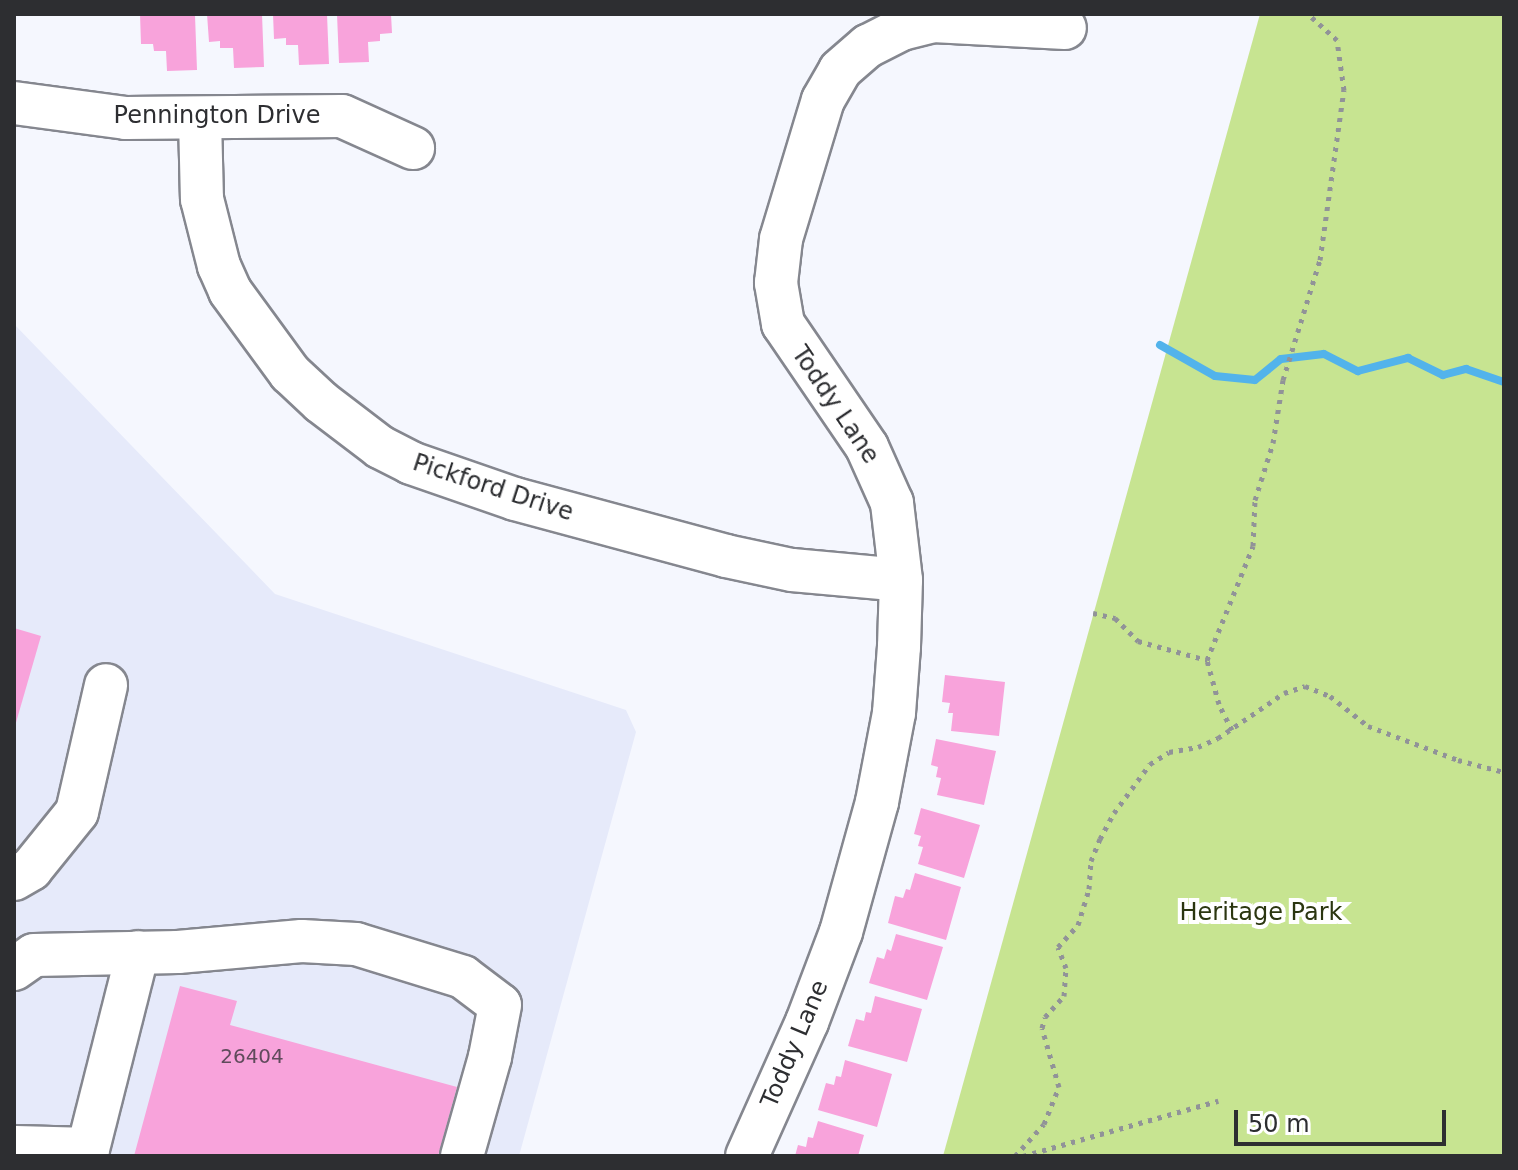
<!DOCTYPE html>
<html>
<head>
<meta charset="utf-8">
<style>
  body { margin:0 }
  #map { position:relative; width:1518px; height:1170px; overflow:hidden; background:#f5f7fe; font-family:"DejaVu Sans",sans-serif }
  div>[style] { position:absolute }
  .built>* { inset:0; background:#e6eafa }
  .green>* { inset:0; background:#c7e491 }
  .stream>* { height:8px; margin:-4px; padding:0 4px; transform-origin:4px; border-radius:4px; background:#52b3eb }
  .building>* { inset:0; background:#f8a3db }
  .path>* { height:5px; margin-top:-2.5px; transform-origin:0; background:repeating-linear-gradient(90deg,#919398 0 4px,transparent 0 10px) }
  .roads { filter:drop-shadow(2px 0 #85878f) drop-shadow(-2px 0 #85878f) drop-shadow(0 2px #85878f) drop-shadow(0 -2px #85878f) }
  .minor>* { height:42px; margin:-21px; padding:0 21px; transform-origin:21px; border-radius:21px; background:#fff }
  span { translate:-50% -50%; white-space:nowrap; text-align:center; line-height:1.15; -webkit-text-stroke:8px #fff; paint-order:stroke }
  .number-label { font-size:20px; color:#604b5c }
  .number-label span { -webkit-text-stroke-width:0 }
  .street-label { font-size:24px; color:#2d2e31 }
  .park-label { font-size:24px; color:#2b3610 }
  .frame { position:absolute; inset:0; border:16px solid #2d2e31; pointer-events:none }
  .scale { position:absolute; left:1234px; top:1110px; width:212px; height:36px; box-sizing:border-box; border:4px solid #2d2e31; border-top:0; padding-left:10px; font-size:24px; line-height:28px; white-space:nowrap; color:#2d2e31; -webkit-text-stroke:6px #fff; paint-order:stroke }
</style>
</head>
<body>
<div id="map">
  <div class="built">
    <i style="clip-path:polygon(14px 324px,275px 594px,626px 710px,636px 732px,519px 1156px,14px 1156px)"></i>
  </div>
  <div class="green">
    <i style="clip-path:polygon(1260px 14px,1504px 14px,1504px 1156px,943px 1156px)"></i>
  </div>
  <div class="stream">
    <i style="left:1160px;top:345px;width:63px;rotate:29.4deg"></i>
    <i style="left:1215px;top:376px;width:40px;rotate:5.7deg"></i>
    <i style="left:1255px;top:380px;width:33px;rotate:-39deg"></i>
    <i style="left:1281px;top:359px;width:43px;rotate:-6.6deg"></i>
    <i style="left:1324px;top:354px;width:38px;rotate:27deg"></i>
    <i style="left:1358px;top:371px;width:52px;rotate:-14.6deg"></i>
    <i style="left:1408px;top:358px;width:39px;rotate:26deg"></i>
    <i style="left:1443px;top:375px;width:24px;rotate:-15deg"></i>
    <i style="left:1466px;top:369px;width:40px;rotate:18.9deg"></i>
  </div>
  <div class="building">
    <i style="clip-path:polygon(140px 14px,195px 15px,197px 70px,167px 71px,166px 51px,154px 51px,153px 44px,141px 44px)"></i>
    <i style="clip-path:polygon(207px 14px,262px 14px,264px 67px,234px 68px,233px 48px,220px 48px,220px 41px,209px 42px)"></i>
    <i style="clip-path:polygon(273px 14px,327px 14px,329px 64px,299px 65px,298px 45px,286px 45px,286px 38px,274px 39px)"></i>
    <i style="clip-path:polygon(337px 14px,391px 14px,392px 33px,380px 34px,380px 41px,368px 42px,369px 62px,339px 63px)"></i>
    <i style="clip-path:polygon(14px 628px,41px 636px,15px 726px,14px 726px)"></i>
    <i style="clip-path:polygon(945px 675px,1005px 682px,999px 736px,951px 731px,953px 713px,948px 713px,950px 703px,942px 702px)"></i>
    <i style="clip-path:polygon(936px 739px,996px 751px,984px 805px,937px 795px,941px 778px,936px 777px,938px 767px,931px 765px)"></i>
    <i style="clip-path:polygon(921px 808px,980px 825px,964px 878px,918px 864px,923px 847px,918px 846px,921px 836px,914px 834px)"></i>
    <i style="clip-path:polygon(915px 873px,961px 887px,946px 940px,888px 923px,895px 896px,903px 898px,906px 889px,910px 890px)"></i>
    <i style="clip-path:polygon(896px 934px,943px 947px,927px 1000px,869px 983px,877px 957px,884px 959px,887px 949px,891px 951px)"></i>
    <i style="clip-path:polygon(180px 986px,237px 1001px,230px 1025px,457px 1087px,438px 1156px,134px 1156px)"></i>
    <i style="clip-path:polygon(875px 996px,922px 1009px,907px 1062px,848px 1046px,856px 1019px,864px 1021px,866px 1012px,871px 1013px)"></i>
    <i style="clip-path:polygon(845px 1060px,892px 1074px,877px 1127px,818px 1110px,826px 1083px,834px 1085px,836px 1076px,841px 1077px)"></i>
    <i style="clip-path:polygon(818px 1121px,864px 1135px,858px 1156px,795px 1156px,798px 1145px,806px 1147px,808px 1137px,813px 1138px)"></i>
  </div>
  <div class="path">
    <i style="left:1093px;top:613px;width:23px;rotate:13deg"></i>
    <i style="left:1115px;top:618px;width:33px;rotate:45deg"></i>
    <i style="left:1138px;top:641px;width:72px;rotate:15.4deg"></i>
    <i style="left:1232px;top:730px;width:29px;rotate:-117deg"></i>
    <i style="left:1219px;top:704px;width:46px;rotate:-105.3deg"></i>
    <i style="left:1207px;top:660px;width:123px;rotate:-68deg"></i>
    <i style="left:1253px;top:546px;width:46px;rotate:-87.5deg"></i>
    <i style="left:1255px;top:500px;width:60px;rotate:-72.5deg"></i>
    <i style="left:1273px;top:443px;width:64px;rotate:-81deg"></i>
    <i style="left:1283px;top:380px;width:126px;rotate:-72.9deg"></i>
    <i style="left:1320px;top:260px;width:172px;rotate:-82deg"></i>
    <i style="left:1344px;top:90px;width:50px;rotate:-98deg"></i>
    <i style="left:1337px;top:40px;width:39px;rotate:-138deg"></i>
    <i style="left:1015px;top:1156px;width:43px;rotate:-47.8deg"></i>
    <i style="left:1044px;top:1124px;width:40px;rotate:-68deg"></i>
    <i style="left:1059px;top:1087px;width:61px;rotate:-106.1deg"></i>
    <i style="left:1042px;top:1028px;width:11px;rotate:-75deg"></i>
    <i style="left:1045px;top:1017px;width:28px;rotate:-48deg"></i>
    <i style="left:1064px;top:996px;width:28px;rotate:-86deg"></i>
    <i style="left:1066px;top:968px;width:22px;rotate:-111deg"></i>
    <i style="left:1058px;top:947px;width:30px;rotate:-48deg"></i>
    <i style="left:1078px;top:925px;width:38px;rotate:-73deg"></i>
    <i style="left:1089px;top:889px;width:28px;rotate:-86deg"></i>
    <i style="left:1091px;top:861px;width:24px;rotate:-68deg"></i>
    <i style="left:1100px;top:839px;width:30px;rotate:-62deg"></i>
    <i style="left:1114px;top:813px;width:61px;rotate:-53.7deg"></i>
    <i style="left:1150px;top:764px;width:22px;rotate:-32deg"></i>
    <i style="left:1169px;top:752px;width:29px;rotate:-10deg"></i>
    <i style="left:1198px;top:747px;width:22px;rotate:-24deg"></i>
    <i style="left:1218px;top:738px;width:80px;rotate:-34.3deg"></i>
    <i style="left:1284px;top:693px;width:22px;rotate:-18deg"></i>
    <i style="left:1305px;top:686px;width:27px;rotate:22deg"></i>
    <i style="left:1330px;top:696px;width:48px;rotate:38.3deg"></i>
    <i style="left:1368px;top:726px;width:96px;rotate:20.7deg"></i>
    <i style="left:1458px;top:760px;width:48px;rotate:14.6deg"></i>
    <i style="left:1023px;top:1156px;width:203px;rotate:-15.8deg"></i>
  </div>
  <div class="roads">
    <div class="minor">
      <i style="left:14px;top:103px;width:113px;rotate:7.6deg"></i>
      <i style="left:126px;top:118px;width:216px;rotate:-0.5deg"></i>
      <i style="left:342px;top:116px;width:78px;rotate:24.3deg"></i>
      <i style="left:200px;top:119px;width:80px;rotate:88.6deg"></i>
      <i style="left:202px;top:199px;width:69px;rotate:75.8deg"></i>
      <i style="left:219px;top:266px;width:27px;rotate:66deg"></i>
      <i style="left:230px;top:291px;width:102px;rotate:53.8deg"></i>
      <i style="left:290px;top:373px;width:42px;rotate:43.1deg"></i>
      <i style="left:321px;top:402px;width:74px;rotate:37.3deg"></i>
      <i style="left:380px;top:447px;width:35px;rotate:27deg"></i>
      <i style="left:411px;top:463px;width:110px;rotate:19.1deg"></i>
      <i style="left:515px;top:499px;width:219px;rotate:15.1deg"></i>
      <i style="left:726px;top:556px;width:67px;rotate:12deg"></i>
      <i style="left:792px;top:570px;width:109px;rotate:5.2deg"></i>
      <i style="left:14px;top:879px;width:20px;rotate:-30deg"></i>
      <i style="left:31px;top:869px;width:73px;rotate:-51.1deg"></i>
      <i style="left:77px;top:812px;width:130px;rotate:-77.1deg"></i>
      <i style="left:14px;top:969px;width:24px;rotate:-35deg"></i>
      <i style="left:34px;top:955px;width:144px;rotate:-1.2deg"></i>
      <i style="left:178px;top:952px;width:124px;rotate:-5.1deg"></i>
      <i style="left:302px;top:941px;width:54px;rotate:3.2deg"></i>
      <i style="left:356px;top:944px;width:112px;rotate:17.1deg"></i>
      <i style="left:463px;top:977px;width:46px;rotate:37.1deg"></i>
      <i style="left:500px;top:1005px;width:53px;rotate:100.9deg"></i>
      <i style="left:490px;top:1057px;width:103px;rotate:105.8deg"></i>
      <i style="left:14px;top:1147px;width:74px;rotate:1.5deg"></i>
      <i style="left:88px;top:1149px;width:203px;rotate:-75.8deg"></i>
      <i style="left:747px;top:1156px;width:147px;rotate:-65.9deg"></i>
      <i style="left:807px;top:1022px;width:96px;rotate:-69.3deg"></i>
      <i style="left:841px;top:932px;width:135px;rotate:-74.5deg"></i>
      <i style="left:877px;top:802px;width:91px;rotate:-79.2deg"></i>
      <i style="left:894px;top:713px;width:66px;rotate:-85.7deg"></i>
      <i style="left:899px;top:647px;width:67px;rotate:-88.3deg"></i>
      <i style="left:901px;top:580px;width:78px;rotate:-96.7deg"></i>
      <i style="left:892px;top:503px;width:61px;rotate:-114.1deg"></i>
      <i style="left:867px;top:447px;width:149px;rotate:-124.3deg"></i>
      <i style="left:783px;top:324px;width:42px;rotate:-99.7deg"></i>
      <i style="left:776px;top:283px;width:44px;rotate:-83.5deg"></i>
      <i style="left:781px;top:239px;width:145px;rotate:-73.2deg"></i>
      <i style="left:823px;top:100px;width:34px;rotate:-60deg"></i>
      <i style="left:840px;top:70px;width:37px;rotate:-41deg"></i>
      <i style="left:868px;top:46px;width:37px;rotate:-27deg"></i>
      <i style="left:901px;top:29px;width:33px;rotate:-14deg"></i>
      <i style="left:933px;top:21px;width:132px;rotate:3deg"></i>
    </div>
  </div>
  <div class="number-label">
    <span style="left:252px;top:1056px">26404</span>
  </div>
  <div class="street-label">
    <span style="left:217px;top:116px">Pennington Drive</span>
    <span style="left:835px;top:405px;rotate:56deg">Toddy Lane</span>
    <span style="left:493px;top:488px;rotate:18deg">Pickford Drive</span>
    <span style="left:795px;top:1044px;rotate:-67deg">Toddy Lane</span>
  </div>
  <div class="park-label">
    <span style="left:1261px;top:913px">Heritage Park</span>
  </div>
  <div class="frame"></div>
  <div class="scale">50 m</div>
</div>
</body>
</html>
